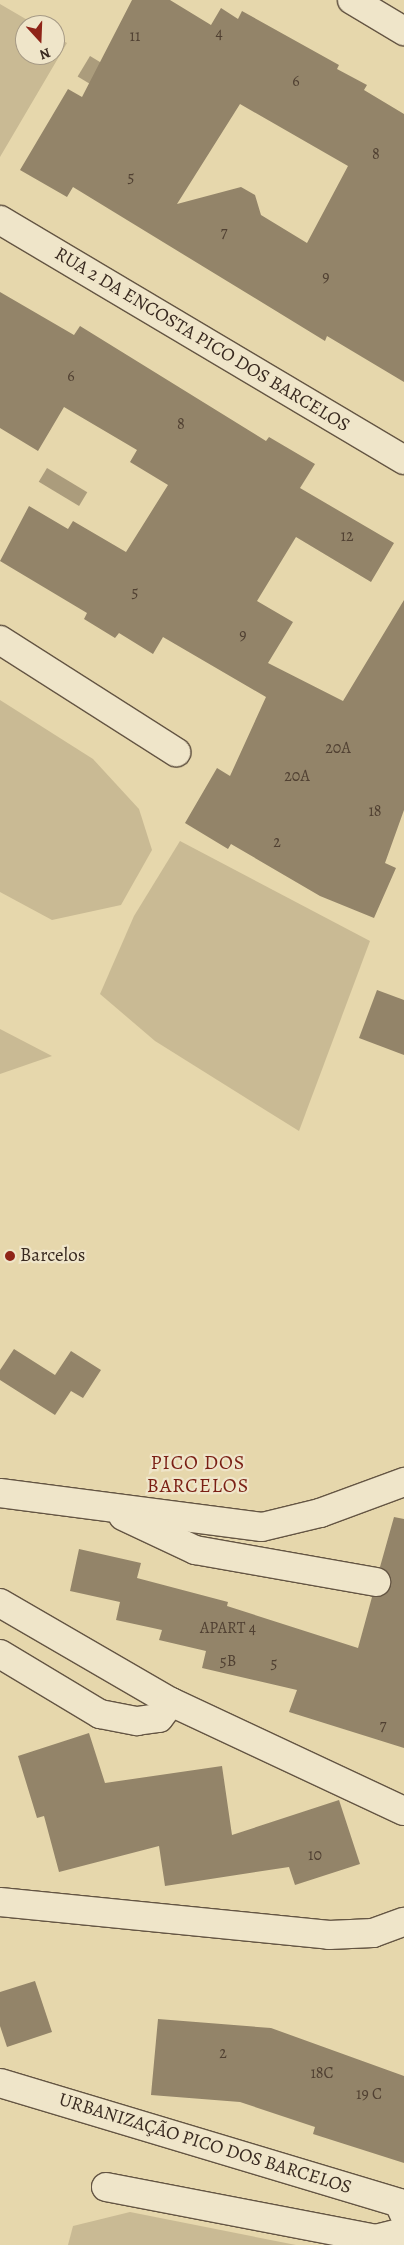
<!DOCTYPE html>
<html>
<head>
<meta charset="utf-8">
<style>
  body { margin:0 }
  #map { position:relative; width:404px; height:2245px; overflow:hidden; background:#e6d7ac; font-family:Alegreya,serif }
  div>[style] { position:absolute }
  .green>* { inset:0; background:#c9ba94 }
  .water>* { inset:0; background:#ab9c7c; transform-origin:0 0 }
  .building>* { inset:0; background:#938469 }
  .roads { filter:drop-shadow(1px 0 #645543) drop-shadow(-1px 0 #645543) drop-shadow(0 1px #645543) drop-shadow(0 -1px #645543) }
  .minor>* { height:28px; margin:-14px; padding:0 14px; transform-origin:14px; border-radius:14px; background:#efe5c9 }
  .dots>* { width:14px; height:14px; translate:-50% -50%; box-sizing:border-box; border:2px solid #efe5c9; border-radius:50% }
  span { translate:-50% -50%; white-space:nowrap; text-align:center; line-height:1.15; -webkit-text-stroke:4.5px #efe5c9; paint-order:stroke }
  .number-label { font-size:16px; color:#504032 }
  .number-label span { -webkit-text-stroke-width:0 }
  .street-label { font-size:19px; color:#392a20 }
  .poi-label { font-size:19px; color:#392a20 }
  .left { translate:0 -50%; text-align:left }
  .neighbourhood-label { font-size:20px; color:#7a1f14; letter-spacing:1px }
  .north { position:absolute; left:15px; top:15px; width:50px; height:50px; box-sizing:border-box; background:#efe5c9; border:1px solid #a69a85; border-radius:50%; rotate:160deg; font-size:14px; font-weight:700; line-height:20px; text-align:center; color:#392a20 }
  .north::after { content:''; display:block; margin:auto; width:18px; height:22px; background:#8f2418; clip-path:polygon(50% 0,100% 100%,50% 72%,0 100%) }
</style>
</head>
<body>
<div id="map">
  <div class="green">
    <i style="clip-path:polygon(0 4px,36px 25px,25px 25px,25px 55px,55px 55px,55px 36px,67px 43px,0 157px)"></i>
    <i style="clip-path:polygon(0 700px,93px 759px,139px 809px,152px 850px,121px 905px,52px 920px,0 892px)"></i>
    <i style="clip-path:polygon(180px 841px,370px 941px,299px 1131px,155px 1041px,100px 994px,134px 916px)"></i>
    <i style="clip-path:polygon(0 1029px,52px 1056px,0 1074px)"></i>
    <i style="clip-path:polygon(130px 2212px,296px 2245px,68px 2245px,73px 2226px)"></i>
  </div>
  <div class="water">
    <i style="left:90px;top:56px;width:47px;height:24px;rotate:31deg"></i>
    <i style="left:47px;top:468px;width:47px;height:16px;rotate:31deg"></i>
  </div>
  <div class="building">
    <i style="clip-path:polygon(evenodd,132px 0,170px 0,211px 25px,221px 8px,238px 19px,242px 11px,339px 65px,337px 69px,367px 85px,364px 90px,404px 114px,404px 382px,327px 336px,325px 341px,73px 187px,67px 197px,20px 170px,68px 89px,82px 97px,132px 0,240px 104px,348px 166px,307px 243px,261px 215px,255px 195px,241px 187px,177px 204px,240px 104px)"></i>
    <i style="clip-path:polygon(0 292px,74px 335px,80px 326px,266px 441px,269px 437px,315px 464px,300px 488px,394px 543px,371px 582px,296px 537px,257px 601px,293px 622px,268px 663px,343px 701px,404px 600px,404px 810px,385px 863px,396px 868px,374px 918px,320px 896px,231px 844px,228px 849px,185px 823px,217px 768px,230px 776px,266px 697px,163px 637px,153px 654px,119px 633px,115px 638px,84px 619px,87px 613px,0 561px,29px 506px,68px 529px,73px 521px,126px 552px,168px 485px,130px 462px,137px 450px,64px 407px,38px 451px,0 428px)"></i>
    <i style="clip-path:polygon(377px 990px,404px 1000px,404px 1055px,359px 1038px)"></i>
    <i style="clip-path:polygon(14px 1349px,55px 1375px,71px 1351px,101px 1370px,83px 1398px,71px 1391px,55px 1415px,0 1380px,0 1370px)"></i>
    <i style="clip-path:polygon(394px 1517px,404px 1519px,404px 1748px,289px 1712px,297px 1690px,202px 1668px,206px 1651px,159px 1640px,162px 1630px,116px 1620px,120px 1602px,70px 1591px,79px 1549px,141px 1563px,137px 1578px,228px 1602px,227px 1606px,358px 1648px,372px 1597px,382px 1596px,391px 1585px,390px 1576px,380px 1567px)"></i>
    <i style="clip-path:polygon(89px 1733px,105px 1783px,222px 1766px,232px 1835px,339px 1800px,360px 1864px,295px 1885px,289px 1867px,165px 1886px,159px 1846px,59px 1872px,44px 1816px,37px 1818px,18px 1756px)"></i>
    <i style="clip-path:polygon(35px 1981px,52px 2032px,7px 2047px,0 2026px,0 1992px)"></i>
    <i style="clip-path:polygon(158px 2019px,271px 2028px,404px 2076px,404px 2163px,313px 2134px,315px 2127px,240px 2102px,151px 2095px)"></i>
  </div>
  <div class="roads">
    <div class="minor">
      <i style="left:352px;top:0;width:61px;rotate:30.8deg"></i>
      <i style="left:0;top:220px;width:470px;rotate:30.7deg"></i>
      <i style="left:0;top:640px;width:209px;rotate:32.5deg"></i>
      <i style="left:0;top:1493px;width:264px;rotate:7.4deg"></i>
      <i style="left:262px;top:1527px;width:60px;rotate:-13.6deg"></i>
      <i style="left:320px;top:1513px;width:90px;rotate:-20.3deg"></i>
      <i style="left:123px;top:1516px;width:80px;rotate:25.3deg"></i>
      <i style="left:195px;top:1550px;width:184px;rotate:10deg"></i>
      <i style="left:0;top:1603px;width:198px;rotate:30.1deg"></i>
      <i style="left:171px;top:1702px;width:257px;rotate:25.1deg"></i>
      <i style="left:0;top:1654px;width:117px;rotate:31deg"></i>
      <i style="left:100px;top:1714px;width:38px;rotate:11deg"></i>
      <i style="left:137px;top:1721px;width:22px;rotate:-8deg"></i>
      <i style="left:159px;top:1718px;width:20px;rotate:-53deg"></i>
      <i style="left:0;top:1902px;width:331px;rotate:5.7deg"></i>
      <i style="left:329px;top:1935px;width:44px;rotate:-2.6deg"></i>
      <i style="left:373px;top:1933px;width:33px;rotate:-20deg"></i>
      <i style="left:0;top:2083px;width:417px;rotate:16.7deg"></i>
      <i style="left:399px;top:2203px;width:12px;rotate:66deg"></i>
      <i style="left:106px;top:2187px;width:274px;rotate:10.9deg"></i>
      <i style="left:375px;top:2239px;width:30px;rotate:-14deg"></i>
    </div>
  </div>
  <div class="dots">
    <i style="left:10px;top:1256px;background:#8f2418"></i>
  </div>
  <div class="number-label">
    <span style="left:219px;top:33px">4</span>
    <span style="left:135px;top:36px">11</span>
    <span style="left:296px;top:81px">6</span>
    <span style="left:376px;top:154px">8</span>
    <span style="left:131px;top:177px">5</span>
    <span style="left:224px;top:232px">7</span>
    <span style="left:326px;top:277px">9</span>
    <span style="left:71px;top:376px">6</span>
    <span style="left:181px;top:424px">8</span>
    <span style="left:347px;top:536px">12</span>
    <span style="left:135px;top:592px">5</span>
    <span style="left:243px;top:635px">9</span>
    <span style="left:338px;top:748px">20A</span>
    <span style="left:297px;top:776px">20A</span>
    <span style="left:375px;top:811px">18</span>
    <span style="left:277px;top:842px">2</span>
    <span style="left:228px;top:1628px">APART 4</span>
    <span style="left:228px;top:1661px">5B</span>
    <span style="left:274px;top:1663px">5</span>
    <span style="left:383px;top:1725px">7</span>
    <span style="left:315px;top:1855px">10</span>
    <span style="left:223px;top:2053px">2</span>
    <span style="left:322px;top:2073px">18C</span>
    <span style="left:369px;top:2094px">19 C</span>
  </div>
  <div class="street-label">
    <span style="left:202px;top:340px;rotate:31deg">RUA 2 DA ENCOSTA PICO DOS BARCELOS</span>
    <span style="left:205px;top:2144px;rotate:17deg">URBANIZAÇÃO PICO DOS BARCELOS</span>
  </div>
  <div class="poi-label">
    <span class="left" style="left:20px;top:1256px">Barcelos</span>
  </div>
  <div class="neighbourhood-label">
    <span style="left:198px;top:1474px">PICO DOS<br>BARCELOS</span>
  </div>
  <div class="north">N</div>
</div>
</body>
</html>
